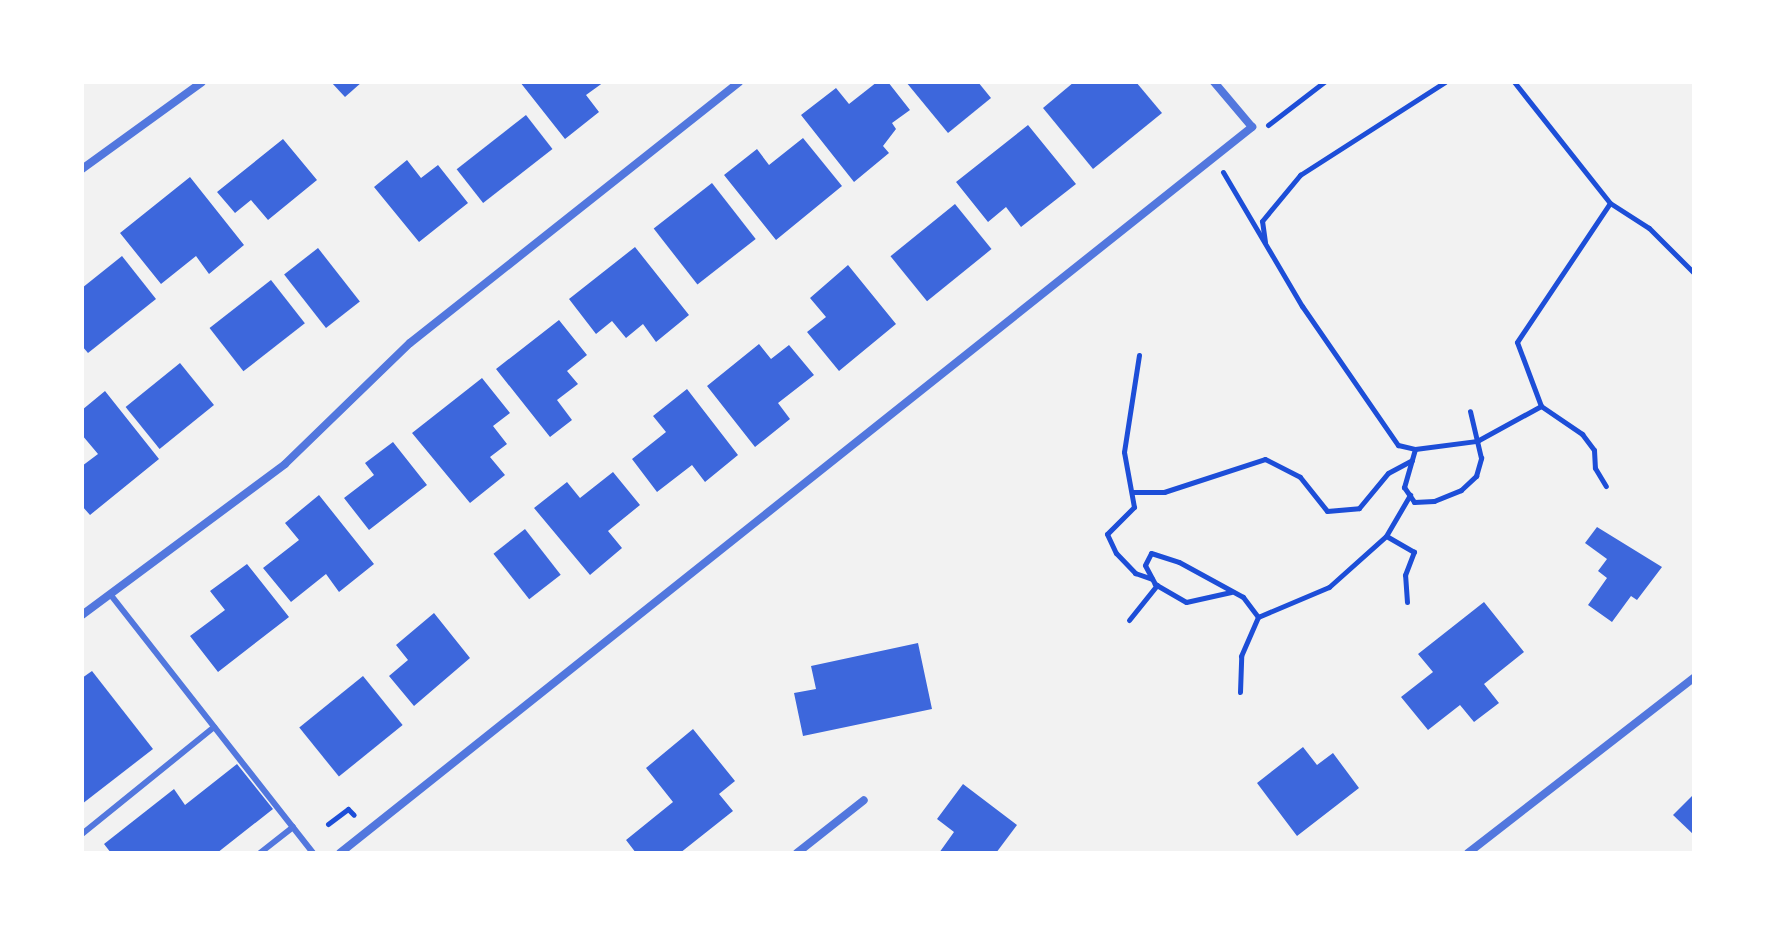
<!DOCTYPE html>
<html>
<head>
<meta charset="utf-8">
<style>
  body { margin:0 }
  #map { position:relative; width:1776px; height:935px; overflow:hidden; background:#f2f2f2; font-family:"Source Serif 4",serif }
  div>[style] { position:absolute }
  .building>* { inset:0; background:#3d67dc; transform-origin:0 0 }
  .path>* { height:5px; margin:-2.5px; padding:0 2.5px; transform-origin:2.5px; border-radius:2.5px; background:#1d4ed8 }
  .service>* { height:6px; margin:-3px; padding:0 3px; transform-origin:3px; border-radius:3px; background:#5277de }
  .minor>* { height:8px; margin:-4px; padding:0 4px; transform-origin:4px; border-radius:4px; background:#5277de }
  span { translate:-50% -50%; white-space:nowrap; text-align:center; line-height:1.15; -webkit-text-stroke:7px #fff; paint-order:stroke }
  .frame { position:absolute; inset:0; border:84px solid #fff; pointer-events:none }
</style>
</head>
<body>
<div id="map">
  <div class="building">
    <i style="clip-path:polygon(331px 82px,362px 82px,345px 97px)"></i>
    <i style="clip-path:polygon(520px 82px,604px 82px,586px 95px,599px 112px,565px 139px)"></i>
    <i style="clip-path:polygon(877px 82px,888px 82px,910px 110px,892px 123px,896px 129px,883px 146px,889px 153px,854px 182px,801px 115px,836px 88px,849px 104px)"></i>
    <i style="clip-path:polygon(906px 82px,978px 82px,991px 98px,948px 133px)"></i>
    <i style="clip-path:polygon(1074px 82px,1136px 82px,1162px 113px,1093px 169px,1043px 108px)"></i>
    <i style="left:526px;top:115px;width:43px;height:88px;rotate:52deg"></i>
    <i style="clip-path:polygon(1028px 125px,1076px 184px,1021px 227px,1006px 207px,988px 222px,956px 182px)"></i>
    <i style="clip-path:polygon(803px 138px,842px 186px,776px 240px,724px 175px,757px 149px,769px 165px)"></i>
    <i style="clip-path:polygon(283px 139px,317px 180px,268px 220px,251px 200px,235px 213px,217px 192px)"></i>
    <i style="clip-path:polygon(407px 160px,421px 178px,438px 165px,468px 203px,419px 242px,374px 187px)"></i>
    <i style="clip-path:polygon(190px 177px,244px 245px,209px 274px,196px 256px,161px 284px,120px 233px)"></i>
    <i style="left:712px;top:183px;width:71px;height:74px;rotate:52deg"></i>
    <i style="left:955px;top:204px;width:58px;height:83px;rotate:51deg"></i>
    <i style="clip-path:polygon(635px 247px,689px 315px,656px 342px,643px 324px,626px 338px,612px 321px,596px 334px,569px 299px)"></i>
    <i style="left:318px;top:248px;width:68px;height:43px;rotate:52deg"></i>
    <i style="clip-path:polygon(122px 256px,156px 299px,88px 353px,82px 346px,82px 288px)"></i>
    <i style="clip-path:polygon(848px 265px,896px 324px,839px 371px,807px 332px,826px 317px,810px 298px)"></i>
    <i style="left:271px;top:280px;width:55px;height:78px;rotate:52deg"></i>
    <i style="clip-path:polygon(559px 320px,587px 355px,567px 371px,578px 384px,557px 400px,572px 420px,550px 437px,496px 369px)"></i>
    <i style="clip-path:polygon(759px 344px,771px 359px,789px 345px,814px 375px,778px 403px,790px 419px,755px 447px,707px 386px)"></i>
    <i style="left:180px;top:363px;width:54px;height:70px;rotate:51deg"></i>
    <i style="clip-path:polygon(482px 378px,510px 413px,493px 426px,507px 444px,490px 457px,505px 475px,470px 503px,412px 433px)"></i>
    <i style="clip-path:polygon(687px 389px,738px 455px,705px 482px,692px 465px,657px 492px,632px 459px,666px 432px,653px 416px)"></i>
    <i style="clip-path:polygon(105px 391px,159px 459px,90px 515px,82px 506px,82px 466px,98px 454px,82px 435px,82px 410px)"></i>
    <i style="clip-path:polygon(393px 442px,427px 485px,369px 530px,344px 498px,374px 475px,365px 463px)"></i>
    <i style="clip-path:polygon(613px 472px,640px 505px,608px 531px,622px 548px,590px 575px,534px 508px,567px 482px,580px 498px)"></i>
    <i style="clip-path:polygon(319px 495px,374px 564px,339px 592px,326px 574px,291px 602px,263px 568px,299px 540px,285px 523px)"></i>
    <i style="clip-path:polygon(1597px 527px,1662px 567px,1637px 600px,1631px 596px,1612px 622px,1588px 605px,1607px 578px,1598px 571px,1607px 559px,1585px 543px)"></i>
    <i style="left:525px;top:529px;width:58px;height:40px;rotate:52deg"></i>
    <i style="clip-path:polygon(247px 564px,289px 617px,218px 672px,190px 636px,225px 610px,210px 591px)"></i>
    <i style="clip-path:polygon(1484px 602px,1524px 652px,1484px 684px,1499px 703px,1474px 722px,1460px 705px,1428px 730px,1401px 697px,1433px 672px,1418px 654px)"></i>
    <i style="clip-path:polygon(434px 613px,470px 658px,414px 706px,389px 676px,408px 660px,396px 645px)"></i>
    <i style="clip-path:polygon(918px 643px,932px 709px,803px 736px,794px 693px,816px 689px,811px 666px)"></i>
    <i style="clip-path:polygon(92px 671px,153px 749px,82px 804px,82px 678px)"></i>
    <i style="left:363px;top:676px;width:63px;height:82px;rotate:51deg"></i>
    <i style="clip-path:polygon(693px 729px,735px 781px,719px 794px,733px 811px,680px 853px,636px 853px,626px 840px,673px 802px,646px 768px)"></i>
    <i style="clip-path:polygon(1303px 747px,1317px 765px,1333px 753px,1359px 788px,1297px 836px,1257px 783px)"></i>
    <i style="clip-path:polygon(237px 764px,273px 809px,217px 853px,111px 853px,104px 844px,174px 789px,185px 805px)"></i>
    <i style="clip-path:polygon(963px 784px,1017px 825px,996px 853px,939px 853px,954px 832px,937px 819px)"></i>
    <i style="clip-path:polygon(1694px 794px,1694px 835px,1673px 815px)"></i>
  </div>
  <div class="path">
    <i style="left:1268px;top:125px;width:71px;rotate:-37.5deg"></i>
    <i style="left:1223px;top:172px;width:156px;rotate:59.5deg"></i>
    <i style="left:1302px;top:306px;width:169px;rotate:55.4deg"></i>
    <i style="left:1398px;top:445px;width:17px;rotate:13deg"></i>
    <i style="left:1415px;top:449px;width:63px;rotate:-7.4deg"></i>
    <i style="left:1477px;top:441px;width:73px;rotate:-28.7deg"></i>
    <i style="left:1541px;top:406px;width:68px;rotate:-110.6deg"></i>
    <i style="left:1517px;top:342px;width:167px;rotate:-56.2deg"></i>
    <i style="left:1610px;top:203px;width:154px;rotate:-128.4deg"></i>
    <i style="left:1610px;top:203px;width:46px;rotate:32.7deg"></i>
    <i style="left:1649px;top:228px;width:64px;rotate:45deg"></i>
    <i style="left:1265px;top:242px;width:21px;rotate:-98deg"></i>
    <i style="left:1262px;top:221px;width:60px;rotate:-50.4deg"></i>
    <i style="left:1300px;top:175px;width:172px;rotate:-32.7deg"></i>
    <i style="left:1139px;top:355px;width:98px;rotate:98.8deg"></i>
    <i style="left:1124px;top:452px;width:56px;rotate:79.7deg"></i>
    <i style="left:1134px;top:507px;width:38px;rotate:135deg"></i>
    <i style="left:1107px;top:534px;width:21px;rotate:65deg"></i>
    <i style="left:1116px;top:553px;width:28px;rotate:46deg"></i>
    <i style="left:1135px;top:573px;width:18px;rotate:19deg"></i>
    <i style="left:1541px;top:406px;width:50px;rotate:34.3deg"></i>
    <i style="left:1582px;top:434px;width:20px;rotate:53deg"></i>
    <i style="left:1594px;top:450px;width:18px;rotate:87deg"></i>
    <i style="left:1595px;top:468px;width:21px;rotate:59deg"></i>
    <i style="left:1415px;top:449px;width:40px;rotate:106deg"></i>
    <i style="left:1404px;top:487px;width:18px;rotate:56deg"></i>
    <i style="left:1414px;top:502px;width:20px;rotate:-3deg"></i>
    <i style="left:1434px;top:501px;width:29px;rotate:-22deg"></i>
    <i style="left:1461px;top:490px;width:21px;rotate:-43deg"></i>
    <i style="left:1476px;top:476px;width:19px;rotate:-74deg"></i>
    <i style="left:1481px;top:458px;width:48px;rotate:-103.2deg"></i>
    <i style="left:1132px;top:492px;width:32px"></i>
    <i style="left:1164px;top:492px;width:106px;rotate:-18.1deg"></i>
    <i style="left:1265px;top:459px;width:39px;rotate:27deg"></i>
    <i style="left:1300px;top:477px;width:43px;rotate:51.5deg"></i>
    <i style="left:1327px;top:511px;width:32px;rotate:-5deg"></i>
    <i style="left:1359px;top:508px;width:45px;rotate:-50.4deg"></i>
    <i style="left:1388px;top:473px;width:27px;rotate:-28deg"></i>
    <i style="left:1231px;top:592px;width:46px;rotate:167.5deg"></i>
    <i style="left:1186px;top:602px;width:36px;rotate:-150deg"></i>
    <i style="left:1155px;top:584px;width:21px;rotate:-118deg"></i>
    <i style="left:1145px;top:565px;width:13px;rotate:-63deg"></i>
    <i style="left:1151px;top:553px;width:29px;rotate:18deg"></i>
    <i style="left:1179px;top:562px;width:73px;rotate:28.7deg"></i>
    <i style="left:1243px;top:597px;width:25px;rotate:53deg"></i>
    <i style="left:1407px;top:602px;width:27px;rotate:-94deg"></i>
    <i style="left:1405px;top:575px;width:25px;rotate:-69deg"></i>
    <i style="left:1414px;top:552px;width:32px;rotate:-150deg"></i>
    <i style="left:1386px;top:536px;width:48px;rotate:-59.7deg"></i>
    <i style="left:1129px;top:620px;width:45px;rotate:-51.3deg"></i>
    <i style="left:1240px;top:692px;width:36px;rotate:-88deg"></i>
    <i style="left:1241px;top:656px;width:43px;rotate:-66.4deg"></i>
    <i style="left:1258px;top:617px;width:77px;rotate:-22.9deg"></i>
    <i style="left:1329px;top:587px;width:76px;rotate:-41.8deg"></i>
    <i style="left:328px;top:824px;width:25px;rotate:-37deg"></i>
    <i style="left:348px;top:809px;width:8px;rotate:45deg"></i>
  </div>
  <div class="service">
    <i style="left:110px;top:594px;width:329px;rotate:51.9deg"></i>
    <i style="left:82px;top:834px;width:170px;rotate:-39deg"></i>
    <i style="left:260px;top:853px;width:42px;rotate:-38.2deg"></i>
  </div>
  <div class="minor">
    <i style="left:82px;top:169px;width:148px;rotate:-35.9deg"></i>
    <i style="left:82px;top:615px;width:253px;rotate:-36.6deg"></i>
    <i style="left:285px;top:464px;width:174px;rotate:-44.1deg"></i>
    <i style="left:410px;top:343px;width:420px;rotate:-38.4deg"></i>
    <i style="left:340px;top:853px;width:1166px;rotate:-38.52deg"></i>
    <i style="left:1252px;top:127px;width:59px;rotate:-130.2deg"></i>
    <i style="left:797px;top:853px;width:85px;rotate:-38.3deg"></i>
    <i style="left:1468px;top:853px;width:286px;rotate:-37.8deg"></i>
  </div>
  <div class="frame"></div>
</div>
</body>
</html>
